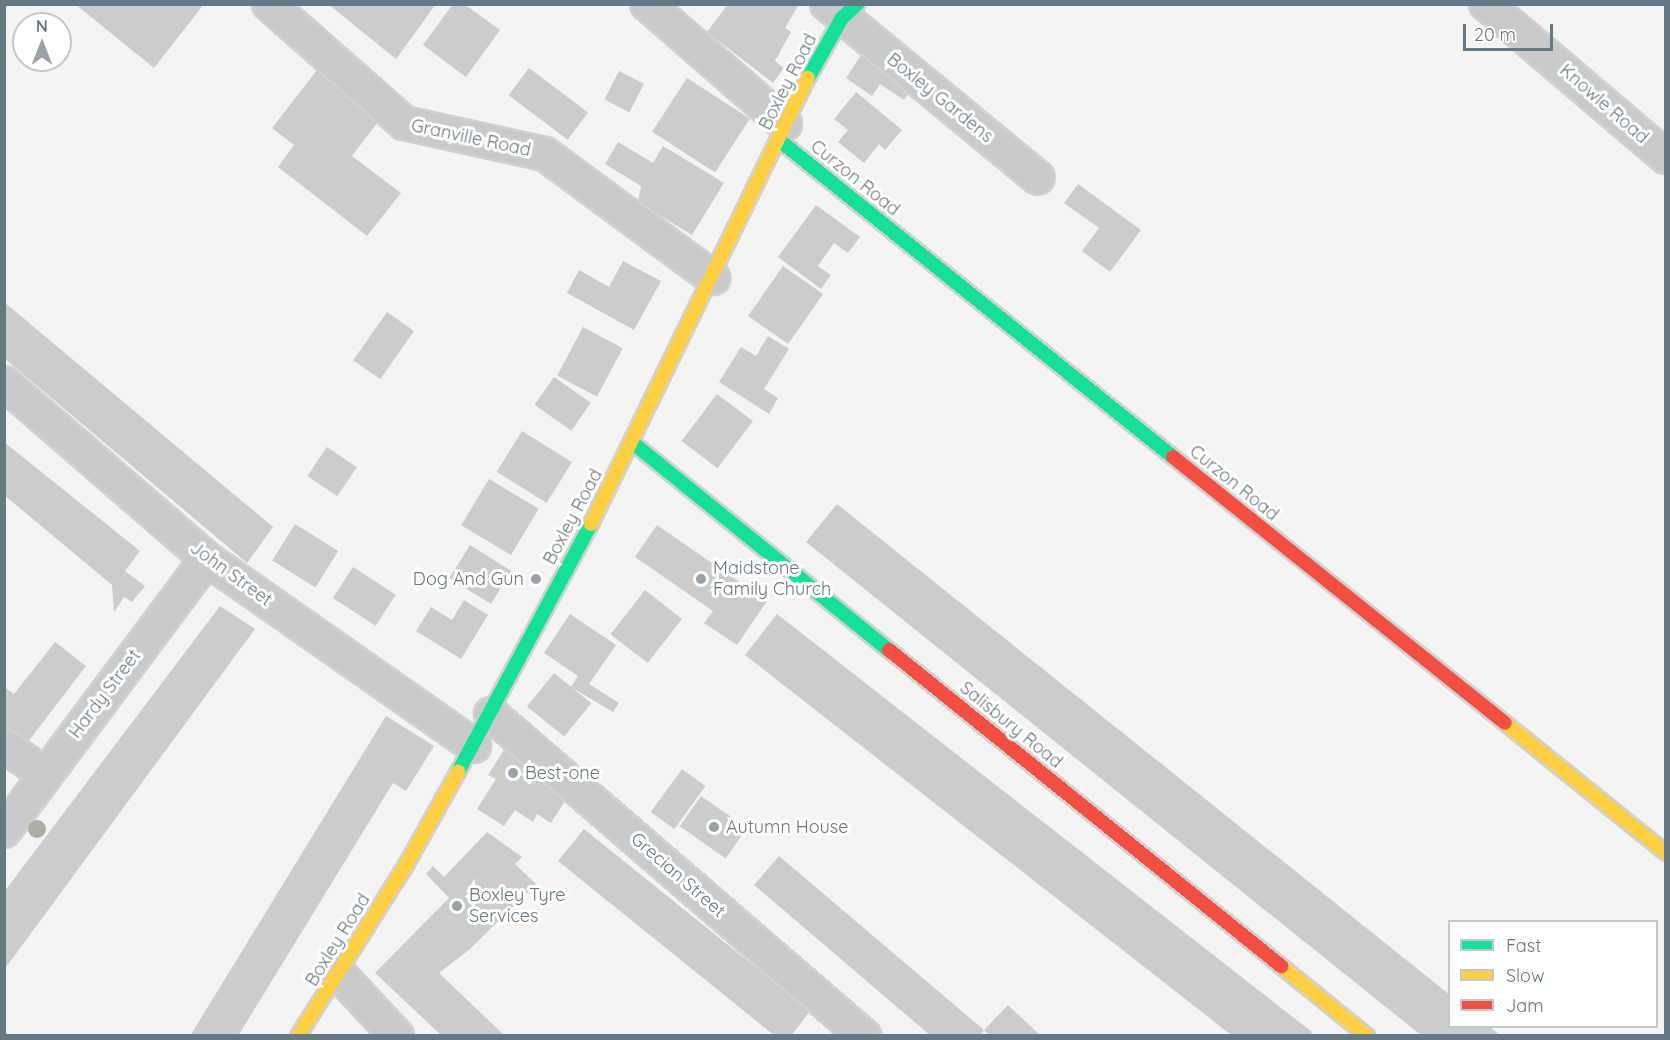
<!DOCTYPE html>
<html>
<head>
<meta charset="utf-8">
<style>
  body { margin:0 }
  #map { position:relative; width:1670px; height:1040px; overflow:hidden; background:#f4f4f3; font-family:Quicksand,sans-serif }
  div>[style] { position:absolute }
  .building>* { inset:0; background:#cbcdcd; transform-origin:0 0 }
  .roads { filter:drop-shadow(2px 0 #d0d1d1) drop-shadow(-2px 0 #d0d1d1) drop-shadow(0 2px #d0d1d1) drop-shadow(0 -2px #d0d1d1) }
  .street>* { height:32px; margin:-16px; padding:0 16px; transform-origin:16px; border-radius:16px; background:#c9cacb }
  .fast>* { height:14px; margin:-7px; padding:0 7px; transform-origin:7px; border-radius:7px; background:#16e098 }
  .slow>* { height:14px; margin:-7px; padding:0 7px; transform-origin:7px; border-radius:7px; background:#ffcf43 }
  .jam>* { height:14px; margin:-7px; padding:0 7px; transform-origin:7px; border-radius:7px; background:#f24e42 }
  .trees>* { width:18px; height:18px; margin:-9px; border-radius:50%; background:#a8b0a4 }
  .dots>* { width:16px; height:16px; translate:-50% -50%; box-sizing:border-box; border:3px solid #fff; border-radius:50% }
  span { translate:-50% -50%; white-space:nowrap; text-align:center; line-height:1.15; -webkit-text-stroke:6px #fff; paint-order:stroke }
  .street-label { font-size:18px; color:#667881 }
  .poi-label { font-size:18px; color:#667881 }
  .left { translate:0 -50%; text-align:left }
  .right { translate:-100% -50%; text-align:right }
  .frame { position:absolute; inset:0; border:6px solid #667881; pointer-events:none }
  .legend { position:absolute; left:1448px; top:920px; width:210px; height:108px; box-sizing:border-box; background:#fff; border:2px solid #c2c9cd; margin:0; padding:8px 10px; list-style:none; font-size:18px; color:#667881 }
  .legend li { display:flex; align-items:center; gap:12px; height:30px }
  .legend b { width:30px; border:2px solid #c2c9cd }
  .north { position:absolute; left:12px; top:12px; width:60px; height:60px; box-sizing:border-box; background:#fff; border:2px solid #c2c9cd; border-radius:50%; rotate:0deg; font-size:16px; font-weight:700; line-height:24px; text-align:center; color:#667881 }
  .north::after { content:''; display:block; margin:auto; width:21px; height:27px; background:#98a3a9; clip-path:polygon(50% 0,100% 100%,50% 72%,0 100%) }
  .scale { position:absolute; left:1463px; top:24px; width:90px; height:27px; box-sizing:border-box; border:3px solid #667881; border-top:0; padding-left:8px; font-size:18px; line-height:21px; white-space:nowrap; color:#667881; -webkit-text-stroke:4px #fff; paint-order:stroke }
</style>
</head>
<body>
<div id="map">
  <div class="building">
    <i style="clip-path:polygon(75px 4px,204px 4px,154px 68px)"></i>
    <i style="clip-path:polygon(328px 4px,436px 4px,396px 59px)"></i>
    <i style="clip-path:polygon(453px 4px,464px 4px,500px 30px,466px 77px,423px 45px)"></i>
    <i style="clip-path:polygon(728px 4px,799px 4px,785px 28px,791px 32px,775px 61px,784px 68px,773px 83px,707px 32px)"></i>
    <i style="clip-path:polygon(865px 49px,915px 83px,904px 100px,880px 84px,872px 96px,846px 78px)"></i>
    <i style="clip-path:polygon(321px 65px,384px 114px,352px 156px,401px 193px,367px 236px,278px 167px,294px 145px,272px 128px)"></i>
    <i style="left:529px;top:68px;width:74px;height:34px;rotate:37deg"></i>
    <i style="left:619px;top:71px;width:28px;height:32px;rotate:27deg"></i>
    <i style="left:687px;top:78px;width:75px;height:64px;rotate:33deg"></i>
    <i style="clip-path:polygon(856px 92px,902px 130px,885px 150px,879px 144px,864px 163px,838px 142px,848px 130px,834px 119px)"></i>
    <i style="clip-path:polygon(618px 142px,653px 163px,663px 146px,724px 183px,692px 235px,638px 202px,641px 186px,605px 164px)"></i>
    <i style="clip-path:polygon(1078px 184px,1141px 230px,1110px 272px,1082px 251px,1099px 228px,1064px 203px)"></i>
    <i style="clip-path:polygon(816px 205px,860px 237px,848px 253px,834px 243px,818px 266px,831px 275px,821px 289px,778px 257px)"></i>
    <i style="clip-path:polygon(623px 261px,661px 281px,634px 330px,567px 293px,579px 270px,609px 287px)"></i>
    <i style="left:783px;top:266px;width:49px;height:61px;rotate:35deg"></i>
    <i style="clip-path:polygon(4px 302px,273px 527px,247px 563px,4px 358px)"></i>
    <i style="left:387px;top:312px;width:33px;height:59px;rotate:35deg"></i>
    <i style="left:583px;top:327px;width:45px;height:55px;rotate:28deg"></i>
    <i style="clip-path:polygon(768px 336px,789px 349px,764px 389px,778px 398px,769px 414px,719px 382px,741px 347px,756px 356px)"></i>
    <i style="left:554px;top:377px;width:45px;height:34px;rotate:35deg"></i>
    <i style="left:717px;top:394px;width:45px;height:59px;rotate:37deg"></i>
    <i style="left:522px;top:431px;width:59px;height:48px;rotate:32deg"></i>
    <i style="clip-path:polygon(4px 442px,140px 551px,125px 571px,145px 586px,132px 602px,124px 597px,114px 612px,112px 585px,4px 495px)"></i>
    <i style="left:327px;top:447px;width:36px;height:35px;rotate:34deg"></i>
    <i style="left:489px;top:479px;width:58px;height:54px;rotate:31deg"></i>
    <i style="clip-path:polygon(837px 504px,1450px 995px,1450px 1026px,1489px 1026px,1501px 1036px,1422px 1036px,806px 542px)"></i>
    <i style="left:295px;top:524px;width:51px;height:43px;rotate:32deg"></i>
    <i style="clip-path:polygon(657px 525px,767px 601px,737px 645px,704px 623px,713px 611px,635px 557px)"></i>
    <i style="left:470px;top:545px;width:49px;height:39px;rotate:32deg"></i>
    <i style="left:353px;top:567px;width:51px;height:37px;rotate:33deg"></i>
    <i style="left:645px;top:590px;width:47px;height:56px;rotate:38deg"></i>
    <i style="clip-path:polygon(464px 600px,488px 615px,461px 659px,416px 631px,431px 607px,452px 620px)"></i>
    <i style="clip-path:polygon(220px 606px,255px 629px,4px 970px,4px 892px)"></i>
    <i style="clip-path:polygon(570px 614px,616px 645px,589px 684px,619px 703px,613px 712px,571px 687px,578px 676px,544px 653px)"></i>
    <i style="left:777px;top:614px;width:679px;height:52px;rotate:38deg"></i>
    <i style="clip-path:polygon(55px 642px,86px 666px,24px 747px,4px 732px,4px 687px,14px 694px)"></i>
    <i style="left:554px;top:673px;width:48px;height:43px;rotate:39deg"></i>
    <i style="clip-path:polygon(386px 716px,434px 746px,406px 791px,393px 783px,238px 1036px,190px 1036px)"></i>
    <i style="clip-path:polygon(504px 750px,571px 792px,551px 823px,537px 814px,533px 822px,515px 810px,504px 826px,477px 809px,496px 779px,488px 775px)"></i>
    <i style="left:682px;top:769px;width:29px;height:53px;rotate:36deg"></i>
    <i style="left:701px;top:796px;width:56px;height:37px;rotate:35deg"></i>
    <i style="clip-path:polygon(584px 829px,810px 1011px,791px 1036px,775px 1036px,558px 861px)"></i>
    <i style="clip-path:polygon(487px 832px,522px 857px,515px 864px,536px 884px,470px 949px,439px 973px,505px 1036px,442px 1036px,375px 973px,449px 898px,426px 874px,433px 866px,444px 877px)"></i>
    <i style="clip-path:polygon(779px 856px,984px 1030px,980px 1036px,931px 1036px,754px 885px)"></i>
    <i style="clip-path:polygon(1008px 1005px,1041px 1036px,990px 1036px,984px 1030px)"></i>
  </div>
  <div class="roads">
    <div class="street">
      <i style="left:269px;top:4px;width:180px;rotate:41.4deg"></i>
      <i style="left:404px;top:123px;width:144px;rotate:12.4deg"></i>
      <i style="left:545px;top:154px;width:209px;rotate:36.4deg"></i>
      <i style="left:647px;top:4px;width:183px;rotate:41deg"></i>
      <i style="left:827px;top:4px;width:273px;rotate:39.5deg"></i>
      <i style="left:1486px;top:4px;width:236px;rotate:40.4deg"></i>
      <i style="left:4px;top:383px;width:269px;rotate:40.9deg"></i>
      <i style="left:207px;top:559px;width:326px;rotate:35deg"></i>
      <i style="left:491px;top:714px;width:493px;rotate:40.8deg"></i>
      <i style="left:4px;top:746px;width:50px;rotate:34.3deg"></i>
      <i style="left:4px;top:831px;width:339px;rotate:-53.3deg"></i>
      <i style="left:339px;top:974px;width:85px;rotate:46.9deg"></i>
    </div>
    <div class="fast">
      <i style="left:808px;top:78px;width:69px;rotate:-60.5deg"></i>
      <i style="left:842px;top:18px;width:21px;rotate:-43deg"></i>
      <i style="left:779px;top:140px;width:506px;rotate:38.82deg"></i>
      <i style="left:633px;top:443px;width:329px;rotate:39deg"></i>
      <i style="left:458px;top:772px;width:281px;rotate:-61.8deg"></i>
    </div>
    <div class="slow">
      <i style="left:591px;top:524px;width:496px;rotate:-64.1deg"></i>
      <i style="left:1505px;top:723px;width:207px;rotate:38.9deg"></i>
      <i style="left:1281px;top:966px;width:111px;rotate:39.1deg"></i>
      <i style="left:298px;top:1036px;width:202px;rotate:-57.7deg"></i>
      <i style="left:406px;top:865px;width:107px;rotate:-60.8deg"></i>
    </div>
    <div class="jam">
      <i style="left:1173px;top:457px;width:425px;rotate:38.7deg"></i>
      <i style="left:889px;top:650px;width:504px;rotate:38.87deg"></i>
    </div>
  </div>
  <div class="trees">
    <i style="left:37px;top:829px"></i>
  </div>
  <div class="dots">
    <i style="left:536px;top:579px;background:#98a3a9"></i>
    <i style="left:701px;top:579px;background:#98a3a9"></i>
    <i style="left:513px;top:773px;background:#98a3a9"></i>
    <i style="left:714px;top:827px;background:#98a3a9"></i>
    <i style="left:457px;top:906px;background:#98a3a9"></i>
  </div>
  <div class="street-label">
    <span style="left:788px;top:82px;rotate:-63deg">Boxley Road</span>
    <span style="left:940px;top:98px;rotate:39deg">Boxley Gardens</span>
    <span style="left:1604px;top:104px;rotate:41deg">Knowle Road</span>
    <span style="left:471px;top:138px;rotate:12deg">Granville Road</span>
    <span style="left:855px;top:178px;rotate:39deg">Curzon Road</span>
    <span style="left:1234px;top:483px;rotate:39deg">Curzon Road</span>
    <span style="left:573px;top:517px;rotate:-62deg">Boxley Road</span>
    <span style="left:231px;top:574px;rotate:36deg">John Street</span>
    <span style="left:105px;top:694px;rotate:-53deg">Hardy Street</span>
    <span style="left:1011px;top:725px;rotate:39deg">Salisbury Road</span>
    <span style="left:678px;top:875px;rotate:41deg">Grecian Street</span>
    <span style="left:338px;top:940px;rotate:-58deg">Boxley Road</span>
  </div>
  <div class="poi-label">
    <span class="left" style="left:713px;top:579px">Maidstone<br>Family Church</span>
    <span class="right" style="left:524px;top:579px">Dog And Gun</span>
    <span class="left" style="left:525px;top:773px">Best-one</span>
    <span class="left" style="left:726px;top:827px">Autumn House</span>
    <span class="left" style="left:469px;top:906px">Boxley Tyre<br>Services</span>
  </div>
  <div class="frame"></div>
  <ul class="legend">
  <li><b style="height:8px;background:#16e098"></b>Fast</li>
  <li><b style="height:8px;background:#ffcf43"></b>Slow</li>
  <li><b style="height:8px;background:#f24e42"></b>Jam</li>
  </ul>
  <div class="north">N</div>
  <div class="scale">20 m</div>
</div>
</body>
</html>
